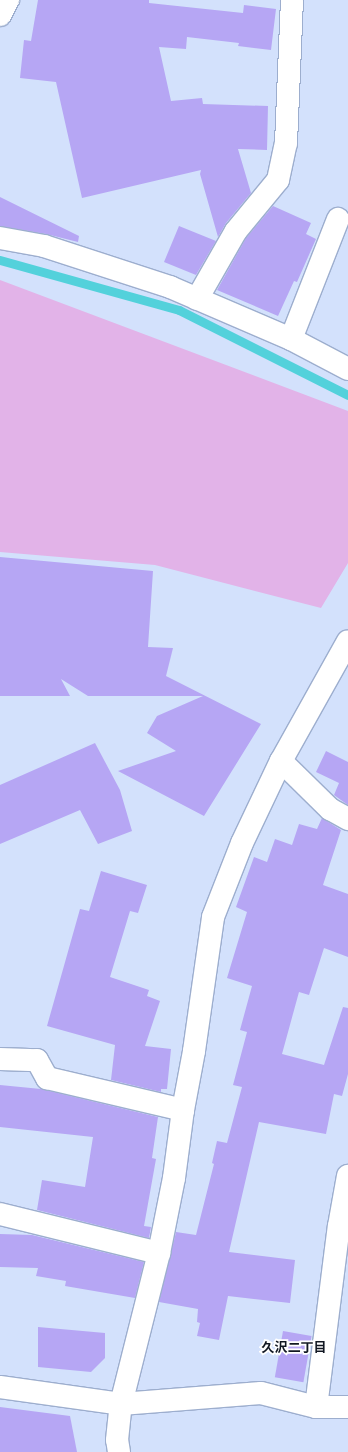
<!DOCTYPE html>
<html>
<head>
<meta charset="utf-8">
<style>
  body { margin:0 }
  #map { position:relative; width:348px; height:1452px; overflow:hidden; background:#d3e1fc; font-family:Lato,"Noto Sans JP",sans-serif }
  div>[style] { position:absolute }
  .green>* { inset:0; background:#e2b3e8 }
  .stream>* { height:9px; margin:-4.5px; padding:0 4.5px; transform-origin:4.5px; border-radius:4.5px; background:#53d1db }
  .building>* { inset:0; background:#b6a6f4; transform-origin:0 0 }
  .roads { filter:drop-shadow(1px 0 #9daece) drop-shadow(-1px 0 #9daece) drop-shadow(0 1px #9daece) drop-shadow(0 -1px #9daece) }
  .minor>* { height:22px; margin:-11px; padding:0 11px; transform-origin:11px; border-radius:11px; background:#fff }
  .tertiary>* { height:22px; margin:-11px; padding:0 11px; transform-origin:11px; border-radius:11px; background:#fff }
  span { translate:-50% -50%; white-space:nowrap; text-align:center; line-height:1.15; -webkit-text-stroke:3.5px #fff; paint-order:stroke }
  .neighbourhood-label { font-size:13px; color:#111722; font-weight:700 }
</style>
</head>
<body>
<div id="map">
  <div class="green">
    <i style="clip-path:polygon(0 280px,348px 411px,348px 563px,321px 608px,155px 565px,0 552px)"></i>
  </div>
  <div class="stream">
    <i style="left:0;top:260px;width:186px;rotate:15.6deg"></i>
    <i style="left:179px;top:310px;width:189px;rotate:26.7deg"></i>
  </div>
  <div class="building">
    <i style="clip-path:polygon(38px 0,149px 0,149px 3px,243px 13px,244px 5px,276px 9px,271px 50px,238px 46px,239px 43px,187px 37px,186px 49px,159px 47px,171px 101px,202px 98px,203px 104px,268px 106px,267px 150px,238px 149px,251px 193px,226px 223px,218px 237px,200px 174px,201px 170px,82px 198px,56px 82px,20px 78px,24px 40px,31px 41px)"></i>
    <i style="clip-path:polygon(0 197px,79px 236px,78px 242px,46px 234px,0 226px)"></i>
    <i style="clip-path:polygon(273px 206px,311px 223px,306px 234px,316px 239px,297px 282px,294px 281px,278px 316px,217px 290px,246px 238px)"></i>
    <i style="clip-path:polygon(179px 226px,216px 241px,196px 275px,164px 262px)"></i>
    <i style="clip-path:polygon(0 557px,153px 571px,148px 647px,173px 648px,166px 676px,261px 724px,204px 816px,118px 771px,176px 751px,147px 733px,157px 716px,203px 696px,88px 696px,61px 679px,70px 696px,0 696px)"></i>
    <i style="clip-path:polygon(95px 743px,120px 790px,132px 831px,98px 844px,80px 810px,0 844px,0 785px)"></i>
    <i style="clip-path:polygon(326px 751px,348px 762px,348px 805px,334px 795px,339px 783px,316px 772px)"></i>
    <i style="clip-path:polygon(322px 818px,341px 830px,323px 885px,348px 894px,348px 957px,324px 948px,309px 995px,299px 992px,282px 1054px,324px 1065px,343px 1007px,348px 1008px,348px 1074px,342px 1096px,334px 1094px,326px 1134px,259px 1122px,229px 1252px,295px 1260px,290px 1303px,228px 1296px,219px 1340px,197px 1336px,200px 1323px,197px 1322px,198px 1309px,159px 1302px,176px 1232px,196px 1235px,214px 1164px,212px 1163px,217px 1141px,227px 1143px,242px 1087px,233px 1085px,247px 1032px,240px 1030px,252px 986px,227px 978px,247px 912px,236px 907px,254px 857px,267px 862px,275px 839px,292px 845px,299px 824px,317px 829px)"></i>
    <i style="clip-path:polygon(101px 871px,147px 885px,138px 913px,130px 911px,110px 977px,149px 990px,147px 996px,160px 1001px,145px 1046px,171px 1049px,167px 1089px,161px 1089px,161px 1092px,111px 1080px,115px 1045px,47px 1026px,80px 909px,89px 911px)"></i>
    <i style="clip-path:polygon(0 1085px,41px 1089px,158px 1117px,152px 1158px,156px 1159px,144px 1226px,151px 1227px,149px 1238px,37px 1210px,42px 1180px,85px 1187px,93px 1137px,0 1127px)"></i>
    <i style="clip-path:polygon(0 1234px,32px 1235px,144px 1262px,135px 1298px,65px 1286px,66px 1281px,36px 1276px,38px 1268px,0 1267px)"></i>
    <i style="clip-path:polygon(38px 1327px,105px 1333px,105px 1358px,91px 1372px,38px 1367px)"></i>
    <i style="left:283px;top:1331px;width:29px;height:47px;rotate:10deg"></i>
    <i style="clip-path:polygon(0 1407px,70px 1416px,77px 1452px,0 1452px)"></i>
  </div>
  <div class="roads">
    <div class="minor">
      <i style="left:0;top:15px;width:17px;rotate:-62deg"></i>
      <i style="left:0;top:238px;width:45px;rotate:10.3deg"></i>
      <i style="left:44px;top:246px;width:133px;rotate:18deg"></i>
      <i style="left:170px;top:287px;width:132px;rotate:23.3deg"></i>
      <i style="left:291px;top:339px;width:64px;rotate:27.8deg"></i>
      <i style="left:197px;top:299px;width:78px;rotate:-60.2deg"></i>
      <i style="left:236px;top:231px;width:66px;rotate:-50.5deg"></i>
      <i style="left:278px;top:180px;width:38px;rotate:-78deg"></i>
      <i style="left:286px;top:143px;width:143px;rotate:-87.6deg"></i>
      <i style="left:291px;top:339px;width:129px;rotate:-68.6deg"></i>
      <i style="left:281px;top:761px;width:69px;rotate:44.4deg"></i>
      <i style="left:330px;top:809px;width:21px;rotate:29deg"></i>
      <i style="left:0;top:1059px;width:37px;rotate:2deg"></i>
      <i style="left:37px;top:1060px;width:21px;rotate:61deg"></i>
      <i style="left:47px;top:1078px;width:140px;rotate:13.2deg"></i>
      <i style="left:0;top:1214px;width:164px;rotate:13.8deg"></i>
      <i style="left:0;top:1387px;width:122px;rotate:8deg"></i>
      <i style="left:121px;top:1404px;width:140px;rotate:-4.5deg"></i>
      <i style="left:261px;top:1393px;width:57px;rotate:14.3deg"></i>
      <i style="left:316px;top:1407px;width:32px"></i>
      <i style="left:316px;top:1407px;width:182px;rotate:-82.8deg"></i>
      <i style="left:339px;top:1226px;width:51px;rotate:-79.8deg"></i>
    </div>
    <div class="tertiary">
      <i style="left:119px;top:1452px;width:12px;rotate:-99deg"></i>
      <i style="left:117px;top:1440px;width:36px;rotate:-84deg"></i>
      <i style="left:121px;top:1404px;width:156px;rotate:-75.9deg"></i>
      <i style="left:159px;top:1253px;width:76px;rotate:-78.7deg"></i>
      <i style="left:174px;top:1178px;width:69px;rotate:-82.5deg"></i>
      <i style="left:183px;top:1110px;width:60px;rotate:-79.4deg"></i>
      <i style="left:194px;top:1051px;width:135px;rotate:-81.9deg"></i>
      <i style="left:213px;top:917px;width:79px;rotate:-68.6deg"></i>
      <i style="left:242px;top:843px;width:91px;rotate:-64.6deg"></i>
      <i style="left:281px;top:761px;width:137px;rotate:-60.8deg"></i>
    </div>
  </div>
  <div class="neighbourhood-label">
    <span style="left:294px;top:1347px">久沢二丁目</span>
  </div>
</div>
</body>
</html>
